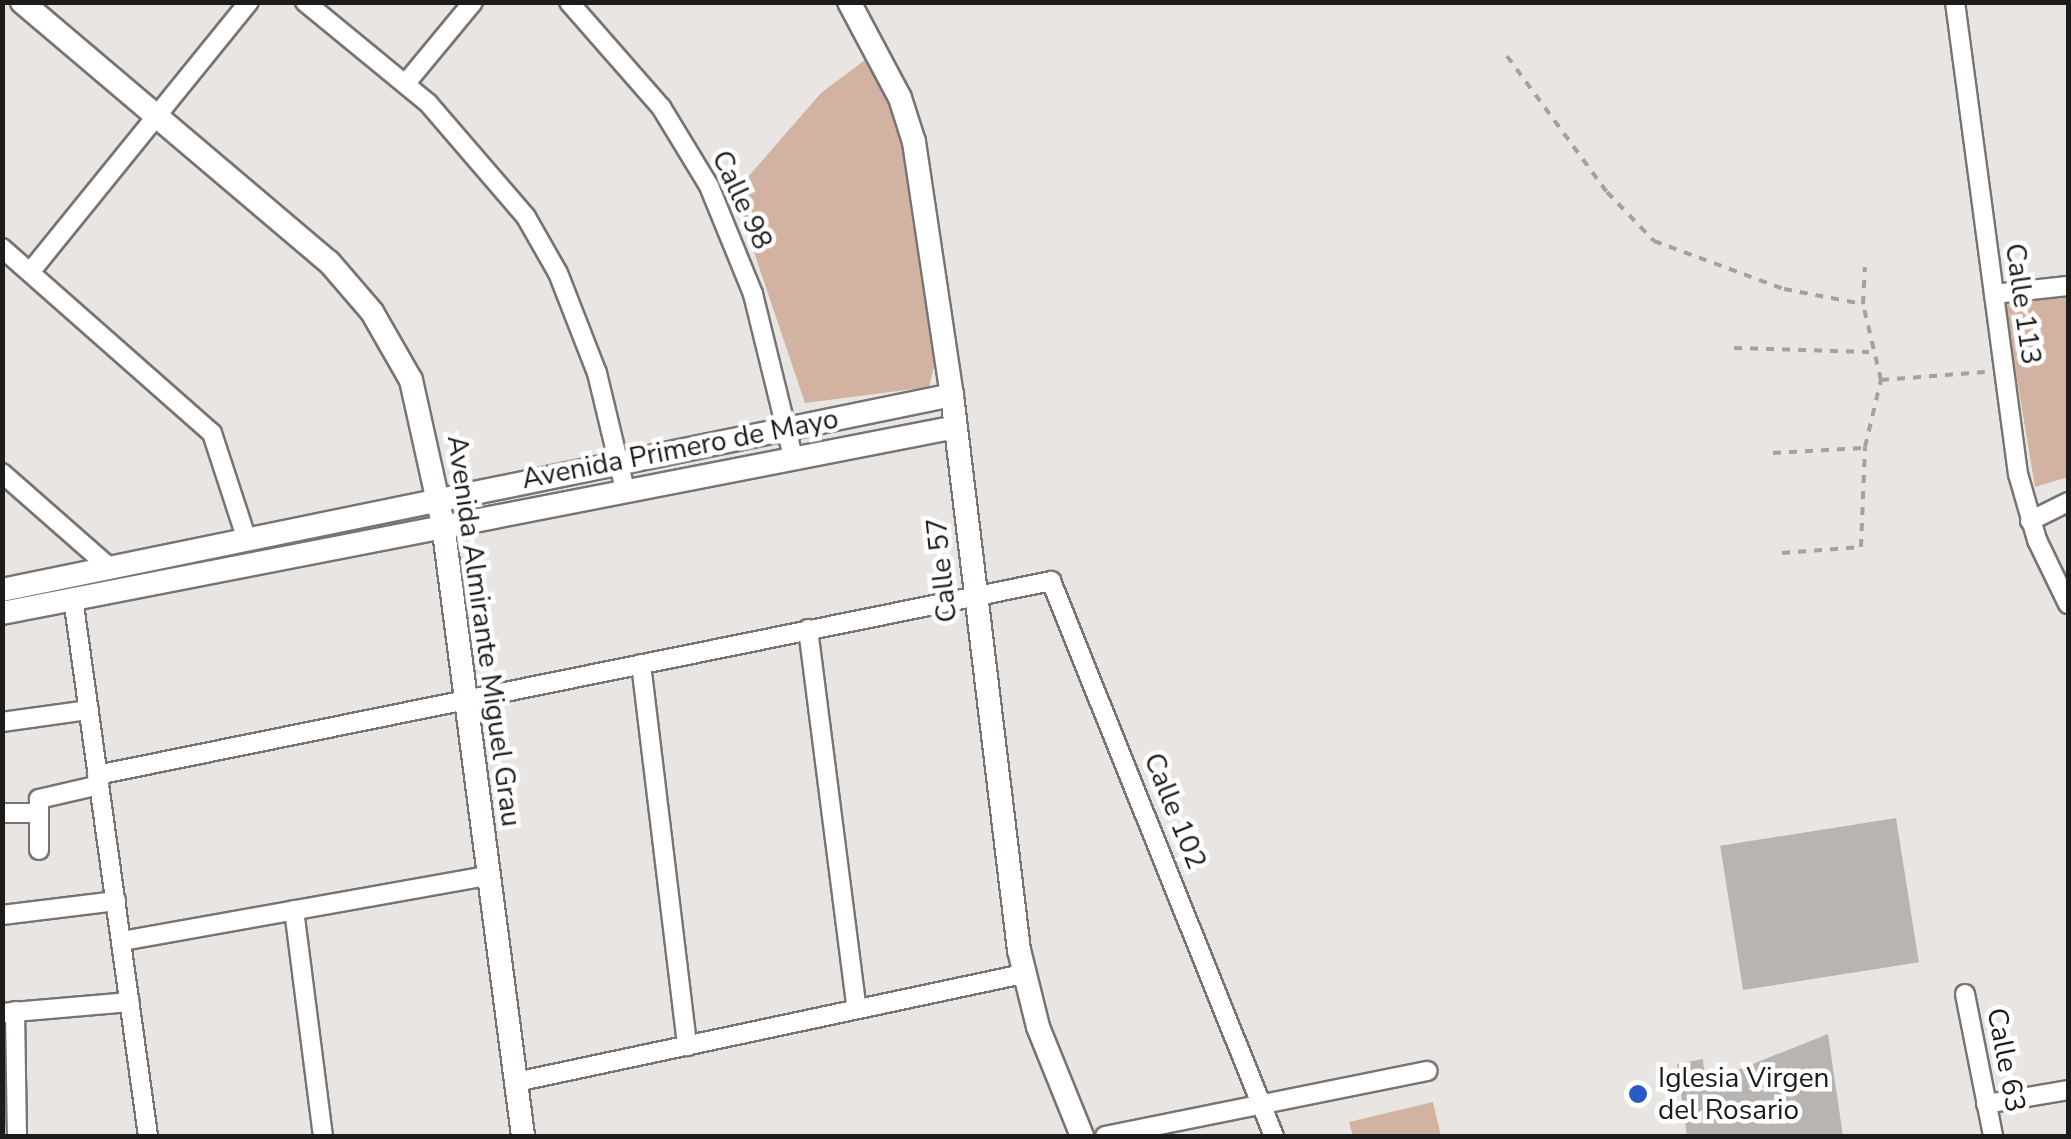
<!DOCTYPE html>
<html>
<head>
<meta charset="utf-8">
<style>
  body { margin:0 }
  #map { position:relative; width:2071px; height:1139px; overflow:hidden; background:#e9e5e3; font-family:"Nunito Sans",sans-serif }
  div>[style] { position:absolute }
  .green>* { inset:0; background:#d2b3a1 }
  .building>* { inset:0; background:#b7b4b2; transform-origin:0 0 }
  .path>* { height:4px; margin-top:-2px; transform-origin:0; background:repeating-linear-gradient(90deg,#a4a1a0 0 8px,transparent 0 16px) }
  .roads { filter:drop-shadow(2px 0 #777473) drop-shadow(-2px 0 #777473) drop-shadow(0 2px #777473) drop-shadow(0 -2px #777473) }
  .street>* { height:18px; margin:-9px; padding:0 9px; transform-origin:9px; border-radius:9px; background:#fff }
  .secondary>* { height:22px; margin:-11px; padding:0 11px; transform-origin:11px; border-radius:11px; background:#fff }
  .dots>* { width:28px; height:28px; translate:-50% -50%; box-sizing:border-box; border:5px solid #fff; border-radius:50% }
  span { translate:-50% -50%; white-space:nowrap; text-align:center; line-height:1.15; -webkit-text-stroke:9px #fff; paint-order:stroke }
  .street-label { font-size:28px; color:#1d1c1b }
  .poi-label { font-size:28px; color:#1d1c1b }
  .left { translate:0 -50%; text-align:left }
  .frame { position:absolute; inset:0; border:5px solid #1d1c1b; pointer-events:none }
</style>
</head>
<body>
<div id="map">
  <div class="green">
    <i style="clip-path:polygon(869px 57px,880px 68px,906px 142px,937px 355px,929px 387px,805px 403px,734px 193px,821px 93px)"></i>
    <i style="clip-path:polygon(2068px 295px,2068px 477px,2035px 487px,2004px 301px)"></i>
    <i style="clip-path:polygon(1433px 1102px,1441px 1136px,1353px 1136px,1349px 1122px)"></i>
  </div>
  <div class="building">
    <i style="left:1896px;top:818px;width:146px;height:178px;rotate:81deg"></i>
    <i style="clip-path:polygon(1828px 1034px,1843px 1136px,1687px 1136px,1677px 1064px,1703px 1059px,1705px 1083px)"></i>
  </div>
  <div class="path">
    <i style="left:1507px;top:56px;width:169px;rotate:53.7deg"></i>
    <i style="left:1607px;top:192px;width:68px;rotate:46.2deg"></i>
    <i style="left:1654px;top:241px;width:139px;rotate:20.3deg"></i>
    <i style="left:1784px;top:289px;width:80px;rotate:10.8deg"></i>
    <i style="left:1734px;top:348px;width:135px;rotate:1.7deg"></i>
    <i style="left:1881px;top:380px;width:104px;rotate:-4.4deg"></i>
    <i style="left:1773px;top:453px;width:90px;rotate:-3.2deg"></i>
    <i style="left:1782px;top:553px;width:79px;rotate:-4.3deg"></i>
    <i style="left:1861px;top:547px;width:100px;rotate:-87.7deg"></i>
    <i style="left:1865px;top:447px;width:69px;rotate:-76.6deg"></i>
    <i style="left:1881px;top:380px;width:78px;rotate:-103.3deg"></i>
    <i style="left:1863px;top:304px;width:37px;rotate:-87deg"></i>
  </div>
  <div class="roads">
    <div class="street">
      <i style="left:305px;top:2px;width:159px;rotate:39.4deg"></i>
      <i style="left:428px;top:103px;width:150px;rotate:49.3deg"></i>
      <i style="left:526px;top:217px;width:64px;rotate:60.3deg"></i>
      <i style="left:558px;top:273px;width:107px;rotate:68.7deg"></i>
      <i style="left:597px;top:373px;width:120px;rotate:76.5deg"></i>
      <i style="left:569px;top:2px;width:140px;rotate:48.8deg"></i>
      <i style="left:661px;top:107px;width:92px;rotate:58.7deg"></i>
      <i style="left:709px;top:186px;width:117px;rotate:67.8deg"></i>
      <i style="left:753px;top:294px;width:168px;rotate:76.2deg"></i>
      <i style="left:1955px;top:2px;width:476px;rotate:82.4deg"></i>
      <i style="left:2018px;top:474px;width:69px;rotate:73.9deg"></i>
      <i style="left:2037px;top:540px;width:71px;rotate:64.2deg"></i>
      <i style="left:406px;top:83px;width:105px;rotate:-50.4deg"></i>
      <i style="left:2px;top:248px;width:280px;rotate:41.4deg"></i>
      <i style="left:212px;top:433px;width:113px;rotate:71.9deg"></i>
      <i style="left:31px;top:271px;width:346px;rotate:-51deg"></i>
      <i style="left:1994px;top:294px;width:74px;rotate:-6.2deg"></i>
      <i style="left:2px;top:473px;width:144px;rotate:41.3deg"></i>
      <i style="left:2030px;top:521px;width:42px;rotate:-26.6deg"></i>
      <i style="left:73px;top:598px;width:543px;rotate:82.06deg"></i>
      <i style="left:808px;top:629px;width:383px;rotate:82.7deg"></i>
      <i style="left:641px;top:664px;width:385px;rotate:83.1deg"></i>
      <i style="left:2px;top:722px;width:88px;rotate:-7.9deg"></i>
      <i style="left:97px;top:775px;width:974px;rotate:-11.49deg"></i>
      <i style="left:1051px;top:581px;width:598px;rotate:68.11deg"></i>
      <i style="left:2px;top:813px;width:35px"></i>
      <i style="left:39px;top:850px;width:51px;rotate:-90deg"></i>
      <i style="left:39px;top:799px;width:62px;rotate:-13.1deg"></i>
      <i style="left:294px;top:910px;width:228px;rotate:82.7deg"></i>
      <i style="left:2px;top:915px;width:115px;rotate:-7deg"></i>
      <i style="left:122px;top:941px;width:372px;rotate:-10.1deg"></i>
      <i style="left:1965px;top:994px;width:145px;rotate:78.8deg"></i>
      <i style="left:15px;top:1011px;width:125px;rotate:89.1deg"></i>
      <i style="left:2px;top:1013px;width:128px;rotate:-4.9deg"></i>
      <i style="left:516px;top:1082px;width:518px;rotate:-12.03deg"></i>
      <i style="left:1986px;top:1104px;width:83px;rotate:-9.7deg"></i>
      <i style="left:1105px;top:1136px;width:329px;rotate:-11.4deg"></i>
    </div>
    <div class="secondary">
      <i style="left:22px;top:2px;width:402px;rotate:40.3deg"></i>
      <i style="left:329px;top:262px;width:66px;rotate:49.3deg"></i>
      <i style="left:372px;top:312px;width:78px;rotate:60.2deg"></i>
      <i style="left:411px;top:380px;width:148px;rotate:77.5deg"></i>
      <i style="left:443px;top:524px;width:617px;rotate:82.55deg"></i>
      <i style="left:849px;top:2px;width:109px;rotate:62deg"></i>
      <i style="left:900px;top:98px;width:46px;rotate:72.3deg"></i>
      <i style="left:914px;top:142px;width:256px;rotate:81.5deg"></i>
      <i style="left:952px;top:395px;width:559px;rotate:83.12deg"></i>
      <i style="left:1019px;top:950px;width:79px;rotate:76.1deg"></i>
      <i style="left:1038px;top:1027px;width:118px;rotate:68deg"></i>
      <i style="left:2px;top:590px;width:970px;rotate:-11.6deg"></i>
      <i style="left:2px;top:613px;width:972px;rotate:-11.03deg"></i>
    </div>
  </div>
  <div class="dots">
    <i style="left:1638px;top:1094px;background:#285ac8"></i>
  </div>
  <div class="street-label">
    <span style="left:742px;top:200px;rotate:65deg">Calle 98</span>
    <span style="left:2023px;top:304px;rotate:82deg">Calle 113</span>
    <span style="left:680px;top:449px;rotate:-11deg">Avenida Primero de Mayo</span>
    <span style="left:942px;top:570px;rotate:-96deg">Calle 57</span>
    <span style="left:484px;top:631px;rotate:82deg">Avenida Almirante Miguel Grau</span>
    <span style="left:1175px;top:811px;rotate:68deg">Calle 102</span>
    <span style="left:2006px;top:1060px;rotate:79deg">Calle 63</span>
  </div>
  <div class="poi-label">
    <span class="left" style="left:1658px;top:1094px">Iglesia Virgen<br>del Rosario</span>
  </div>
  <div class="frame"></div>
</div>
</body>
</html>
